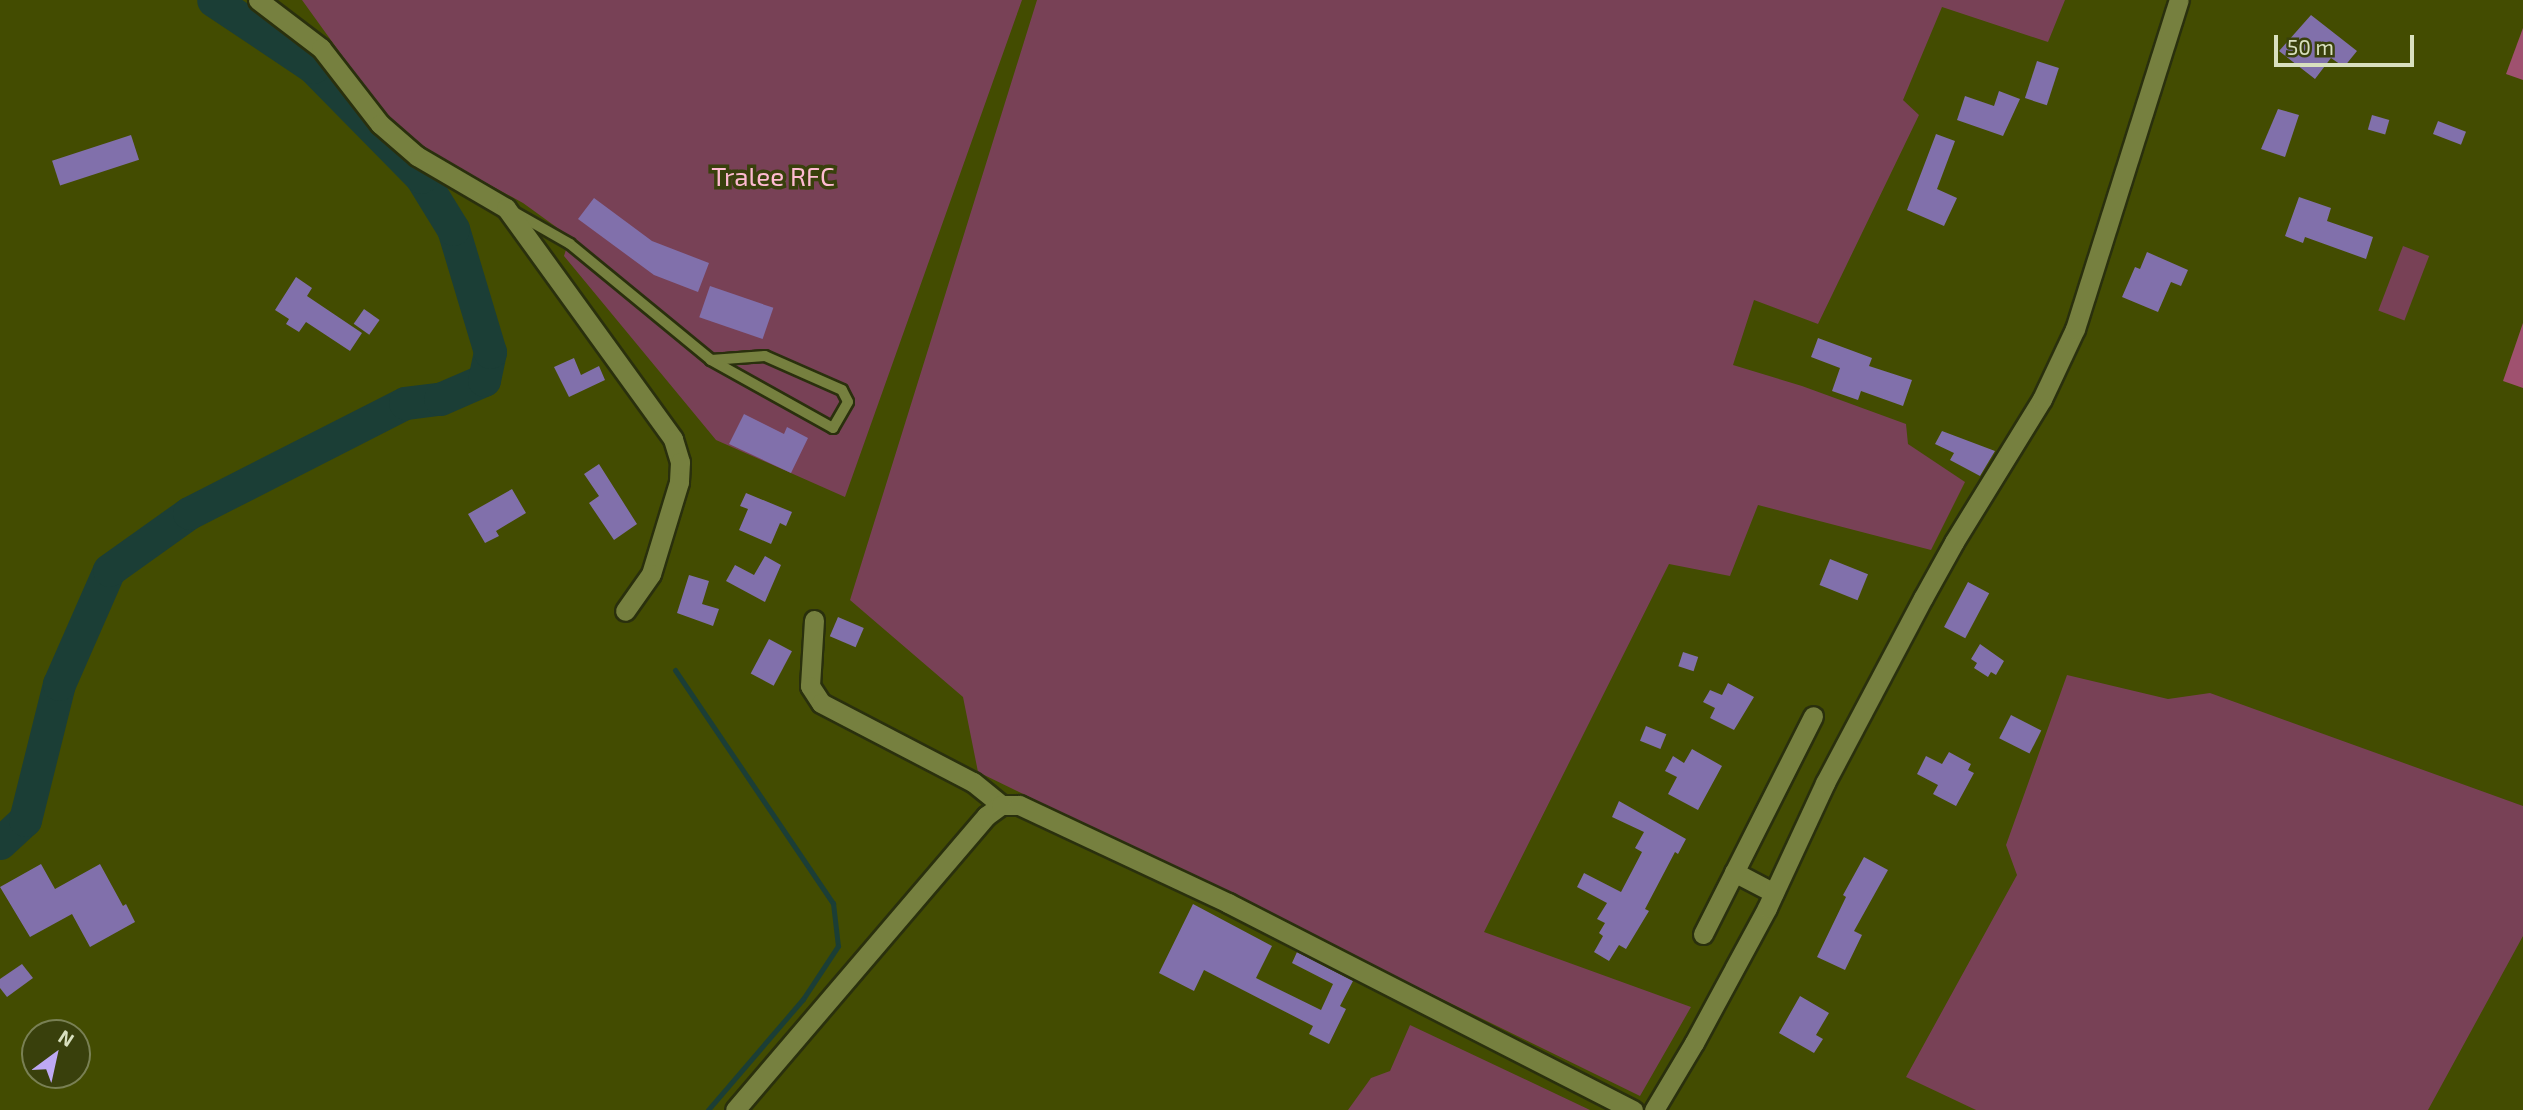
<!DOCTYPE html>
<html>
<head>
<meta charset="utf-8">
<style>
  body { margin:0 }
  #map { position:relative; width:2523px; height:1110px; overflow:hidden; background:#434c01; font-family:"Exo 2",sans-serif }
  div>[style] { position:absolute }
  .green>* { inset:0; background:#784156; transform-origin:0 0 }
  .forest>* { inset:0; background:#9f516f }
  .stream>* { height:5px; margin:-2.5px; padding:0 2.5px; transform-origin:2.5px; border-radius:2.5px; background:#1b3e36 }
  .river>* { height:33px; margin:-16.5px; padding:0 16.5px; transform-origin:16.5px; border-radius:16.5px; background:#1b3e36 }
  .building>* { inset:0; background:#8170ab; transform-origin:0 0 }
  .roads { filter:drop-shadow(2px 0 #2a300d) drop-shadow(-2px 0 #2a300d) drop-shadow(0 2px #2a300d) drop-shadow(0 -2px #2a300d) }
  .service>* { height:10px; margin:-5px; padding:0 5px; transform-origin:5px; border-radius:5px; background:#76803f }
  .minor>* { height:19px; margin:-9.5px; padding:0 9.5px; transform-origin:9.5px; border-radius:9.5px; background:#76803f }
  span { translate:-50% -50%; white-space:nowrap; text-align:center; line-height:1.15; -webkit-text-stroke:7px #39400c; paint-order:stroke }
  .park-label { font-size:26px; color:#febad1 }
  .north { position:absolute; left:21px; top:1019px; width:70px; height:70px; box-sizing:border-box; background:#39400c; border:2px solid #798054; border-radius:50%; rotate:33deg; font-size:19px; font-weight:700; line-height:28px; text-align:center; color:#d9e0bf }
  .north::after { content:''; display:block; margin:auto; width:24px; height:32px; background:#bea9f4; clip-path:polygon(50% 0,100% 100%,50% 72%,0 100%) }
  .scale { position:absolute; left:2274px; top:35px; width:140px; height:32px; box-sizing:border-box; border:4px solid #d9e0bf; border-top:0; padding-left:9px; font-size:21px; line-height:24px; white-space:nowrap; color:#d9e0bf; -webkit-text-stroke:5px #39400c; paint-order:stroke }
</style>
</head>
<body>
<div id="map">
  <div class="green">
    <i style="clip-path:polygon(302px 0,1022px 0,845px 497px,716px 440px,564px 256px,570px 237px,523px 203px,400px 136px)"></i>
    <i style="clip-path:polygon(1037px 0,2065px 0,2048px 42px,1942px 7px,1903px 100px,1919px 115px,1818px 324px,1754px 300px,1733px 365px,1802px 386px,1906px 424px,1908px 444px,1965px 482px,1931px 550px,1758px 505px,1730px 576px,1669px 564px,1484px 932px,1691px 1007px,1640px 1096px,978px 772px,963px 697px,850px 600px)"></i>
    <i style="left:2403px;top:246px;width:28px;height:69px;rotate:21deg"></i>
    <i style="clip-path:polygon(2067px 675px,2168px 699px,2210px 693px,2523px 806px,2523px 936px,2428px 1110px,1976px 1110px,1906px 1077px,2017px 875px,2006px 845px)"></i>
    <i style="clip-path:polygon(1410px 1025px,1590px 1110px,1348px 1110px,1371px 1078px,1390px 1071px)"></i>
  </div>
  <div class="forest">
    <i style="clip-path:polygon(2523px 28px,2523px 80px,2506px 74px)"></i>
    <i style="clip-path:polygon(2523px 323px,2523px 388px,2503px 381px)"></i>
  </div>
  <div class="stream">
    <i style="left:675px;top:670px;width:282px;rotate:55.9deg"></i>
    <i style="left:833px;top:903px;width:43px;rotate:83.4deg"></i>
    <i style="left:838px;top:946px;width:64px;rotate:123.4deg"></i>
    <i style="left:803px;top:999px;width:146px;rotate:130.6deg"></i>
  </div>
  <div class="river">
    <i style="left:0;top:843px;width:34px;rotate:-43deg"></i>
    <i style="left:25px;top:820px;width:140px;rotate:-76deg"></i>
    <i style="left:59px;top:684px;width:124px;rotate:-66.3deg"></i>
    <i style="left:109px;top:570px;width:98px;rotate:-35.5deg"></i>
    <i style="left:189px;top:513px;width:242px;rotate:-27deg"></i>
    <i style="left:405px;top:403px;width:35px;rotate:-7deg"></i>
    <i style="left:440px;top:399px;width:48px;rotate:-23.4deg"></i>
    <i style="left:484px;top:380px;width:29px;rotate:-78deg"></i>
    <i style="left:490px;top:352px;width:128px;rotate:-106.7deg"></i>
    <i style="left:453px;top:229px;width:61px;rotate:-121.6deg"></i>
    <i style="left:421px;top:177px;width:154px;rotate:-134.5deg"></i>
    <i style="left:313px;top:67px;width:120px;rotate:-146.2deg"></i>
  </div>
  <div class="building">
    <i style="clip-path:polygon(2311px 15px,2357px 51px,2344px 67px,2331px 58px,2315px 79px,2279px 51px)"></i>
    <i style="left:2037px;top:61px;width:23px;height:39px;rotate:18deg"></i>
    <i style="clip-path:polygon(1999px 91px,2020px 99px,2003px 136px,1957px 120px,1965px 96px,1994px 106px)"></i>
    <i style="clip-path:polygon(2278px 109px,2299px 115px,2285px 157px,2261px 149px)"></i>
    <i style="left:2372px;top:115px;width:18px;height:15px;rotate:16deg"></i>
    <i style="left:2438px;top:121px;width:30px;height:14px;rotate:21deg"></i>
    <i style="clip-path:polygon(1936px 134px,1955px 141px,1937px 189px,1957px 198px,1944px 226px,1907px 210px)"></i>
    <i style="left:131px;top:135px;width:26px;height:83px;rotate:72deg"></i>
    <i style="clip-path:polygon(2299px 197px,2331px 208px,2327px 221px,2373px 237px,2366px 259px,2305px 237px,2303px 243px,2285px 236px)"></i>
    <i style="clip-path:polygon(594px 198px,652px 241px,709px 263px,698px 292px,654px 275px,578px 219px)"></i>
    <i style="clip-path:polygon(2147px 252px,2188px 270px,2181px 286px,2171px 282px,2158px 312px,2122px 297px,2135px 267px,2140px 269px)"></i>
    <i style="clip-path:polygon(296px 277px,312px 288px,307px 296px,362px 333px,350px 351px,306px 322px,299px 332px,286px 324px,289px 319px,275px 310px)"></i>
    <i style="left:710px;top:286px;width:67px;height:33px;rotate:19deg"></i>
    <i style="left:364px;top:309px;width:19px;height:18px;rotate:35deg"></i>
    <i style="clip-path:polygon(1818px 338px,1872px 358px,1869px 366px,1912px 380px,1903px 406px,1861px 391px,1858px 400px,1832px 391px,1840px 368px,1811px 357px)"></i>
    <i style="clip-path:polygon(574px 358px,581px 375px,599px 366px,605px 380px,569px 397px,554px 367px)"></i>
    <i style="clip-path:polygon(744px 414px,784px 434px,787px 427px,808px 438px,791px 473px,729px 444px)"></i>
    <i style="clip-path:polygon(1942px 431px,1995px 451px,1980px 476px,1950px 460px,1954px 453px,1935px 444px)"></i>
    <i style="clip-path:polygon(599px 464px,637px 524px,614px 540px,589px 503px,599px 496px,584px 474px)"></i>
    <i style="clip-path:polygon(512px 489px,526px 513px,496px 531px,499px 536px,485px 543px,468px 514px)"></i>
    <i style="clip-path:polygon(746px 493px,792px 512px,786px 526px,780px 523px,771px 544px,739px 530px,748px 509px,740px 506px)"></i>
    <i style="clip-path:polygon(765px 556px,781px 565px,765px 602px,726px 581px,735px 565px,754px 575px)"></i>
    <i style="left:1830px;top:559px;width:41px;height:28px;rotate:22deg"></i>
    <i style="clip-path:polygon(689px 575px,709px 581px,702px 604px,719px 609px,713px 626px,677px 613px)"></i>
    <i style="left:1968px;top:582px;width:24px;height:51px;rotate:28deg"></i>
    <i style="left:838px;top:617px;width:28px;height:21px;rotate:23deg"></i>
    <i style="left:769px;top:639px;width:26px;height:39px;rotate:28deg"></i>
    <i style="clip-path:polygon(1980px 644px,2004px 661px,1996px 675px,1991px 672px,1988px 677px,1974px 668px,1977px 663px,1971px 659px)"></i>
    <i style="left:1683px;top:652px;width:16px;height:15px;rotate:18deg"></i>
    <i style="clip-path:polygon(1728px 683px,1754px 697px,1734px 730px,1710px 718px,1715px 708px,1703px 702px,1710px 690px,1722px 695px)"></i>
    <i style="left:2011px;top:715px;width:34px;height:26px;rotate:27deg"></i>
    <i style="left:1646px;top:726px;width:22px;height:16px;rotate:22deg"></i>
    <i style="clip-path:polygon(1692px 749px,1722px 766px,1698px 810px,1668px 794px,1677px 777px,1665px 771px,1673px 756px,1684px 763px)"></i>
    <i style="clip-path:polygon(1949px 752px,1971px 764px,1968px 770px,1974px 773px,1956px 806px,1933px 794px,1938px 785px,1917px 774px,1926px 756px,1942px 764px)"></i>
    <i style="clip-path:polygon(1619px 801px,1686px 839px,1678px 854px,1675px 852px,1645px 909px,1649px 911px,1626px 949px,1619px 945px,1609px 961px,1594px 952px,1603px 936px,1599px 933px,1605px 923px,1597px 919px,1607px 903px,1577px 887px,1584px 873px,1621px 892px,1642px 852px,1635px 848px,1644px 832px,1612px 817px)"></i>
    <i style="clip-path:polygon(1864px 857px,1888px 870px,1854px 931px,1862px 935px,1845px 970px,1817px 957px,1846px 897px,1843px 895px)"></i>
    <i style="clip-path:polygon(41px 864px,55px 889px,100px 864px,123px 906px,126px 904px,135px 922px,90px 947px,72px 914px,30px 937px,0 887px)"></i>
    <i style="clip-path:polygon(1193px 904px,1272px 946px,1256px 978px,1321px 1010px,1333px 984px,1292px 963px,1297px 952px,1353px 981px,1340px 1006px,1346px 1009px,1329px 1044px,1309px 1034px,1313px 1026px,1204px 970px,1194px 991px,1159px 973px)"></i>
    <i style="clip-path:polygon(22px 964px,33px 978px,7px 997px,0 988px,0 979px)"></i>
    <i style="clip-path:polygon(1800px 996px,1829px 1013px,1816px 1035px,1823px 1039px,1814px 1053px,1779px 1033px)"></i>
  </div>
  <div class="roads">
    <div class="service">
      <i style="left:514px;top:212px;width:64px;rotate:29.7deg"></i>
      <i style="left:570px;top:244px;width:183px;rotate:39.4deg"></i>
      <i style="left:711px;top:360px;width:54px;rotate:-4.2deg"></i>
      <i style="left:765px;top:356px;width:84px;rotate:23.8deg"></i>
      <i style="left:842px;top:390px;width:13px;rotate:63deg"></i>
      <i style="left:848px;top:402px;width:30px;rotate:120deg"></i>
      <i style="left:833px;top:428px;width:140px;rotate:-150.9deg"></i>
    </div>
    <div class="minor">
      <i style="left:258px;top:0;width:79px;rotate:37.3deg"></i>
      <i style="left:321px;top:48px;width:96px;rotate:52.2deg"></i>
      <i style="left:380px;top:124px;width:49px;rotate:40.9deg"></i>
      <i style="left:417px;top:156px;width:103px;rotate:30.3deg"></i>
      <i style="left:506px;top:208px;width:285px;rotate:54.1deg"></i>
      <i style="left:673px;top:439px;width:24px;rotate:73deg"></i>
      <i style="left:680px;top:462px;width:20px;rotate:93deg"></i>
      <i style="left:679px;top:482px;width:96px;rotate:106.9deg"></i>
      <i style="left:651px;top:574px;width:45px;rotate:125.1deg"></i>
      <i style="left:814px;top:620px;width:66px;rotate:93.5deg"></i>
      <i style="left:810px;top:686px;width:20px;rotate:57deg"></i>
      <i style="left:821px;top:703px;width:171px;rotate:27.5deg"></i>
      <i style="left:973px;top:782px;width:36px;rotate:39deg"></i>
      <i style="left:1734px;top:872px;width:45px;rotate:27.7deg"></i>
      <i style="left:1703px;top:934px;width:244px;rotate:-63.2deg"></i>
      <i style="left:735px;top:1110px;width:387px;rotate:-49.5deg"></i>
      <i style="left:986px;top:816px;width:19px;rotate:-36deg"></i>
      <i style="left:1001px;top:805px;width:18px"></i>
      <i style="left:1019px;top:805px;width:231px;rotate:25.1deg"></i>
      <i style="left:1228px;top:903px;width:455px;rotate:27.1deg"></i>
      <i style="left:1654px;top:1110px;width:78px;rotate:-59.2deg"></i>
      <i style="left:1694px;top:1043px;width:153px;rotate:-61.6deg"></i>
      <i style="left:1767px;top:908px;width:138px;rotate:-65.1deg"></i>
      <i style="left:1825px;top:783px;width:209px;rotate:-62.1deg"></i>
      <i style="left:1923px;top:598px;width:64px;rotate:-61deg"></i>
      <i style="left:1954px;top:542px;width:168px;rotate:-58.4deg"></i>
      <i style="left:2042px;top:399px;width:77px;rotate:-64.8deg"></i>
      <i style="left:2075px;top:329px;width:345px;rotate:-72.5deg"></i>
    </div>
  </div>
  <div class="park-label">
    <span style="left:773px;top:176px">Tralee RFC</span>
  </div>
  <div class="north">N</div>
  <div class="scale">50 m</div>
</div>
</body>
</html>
